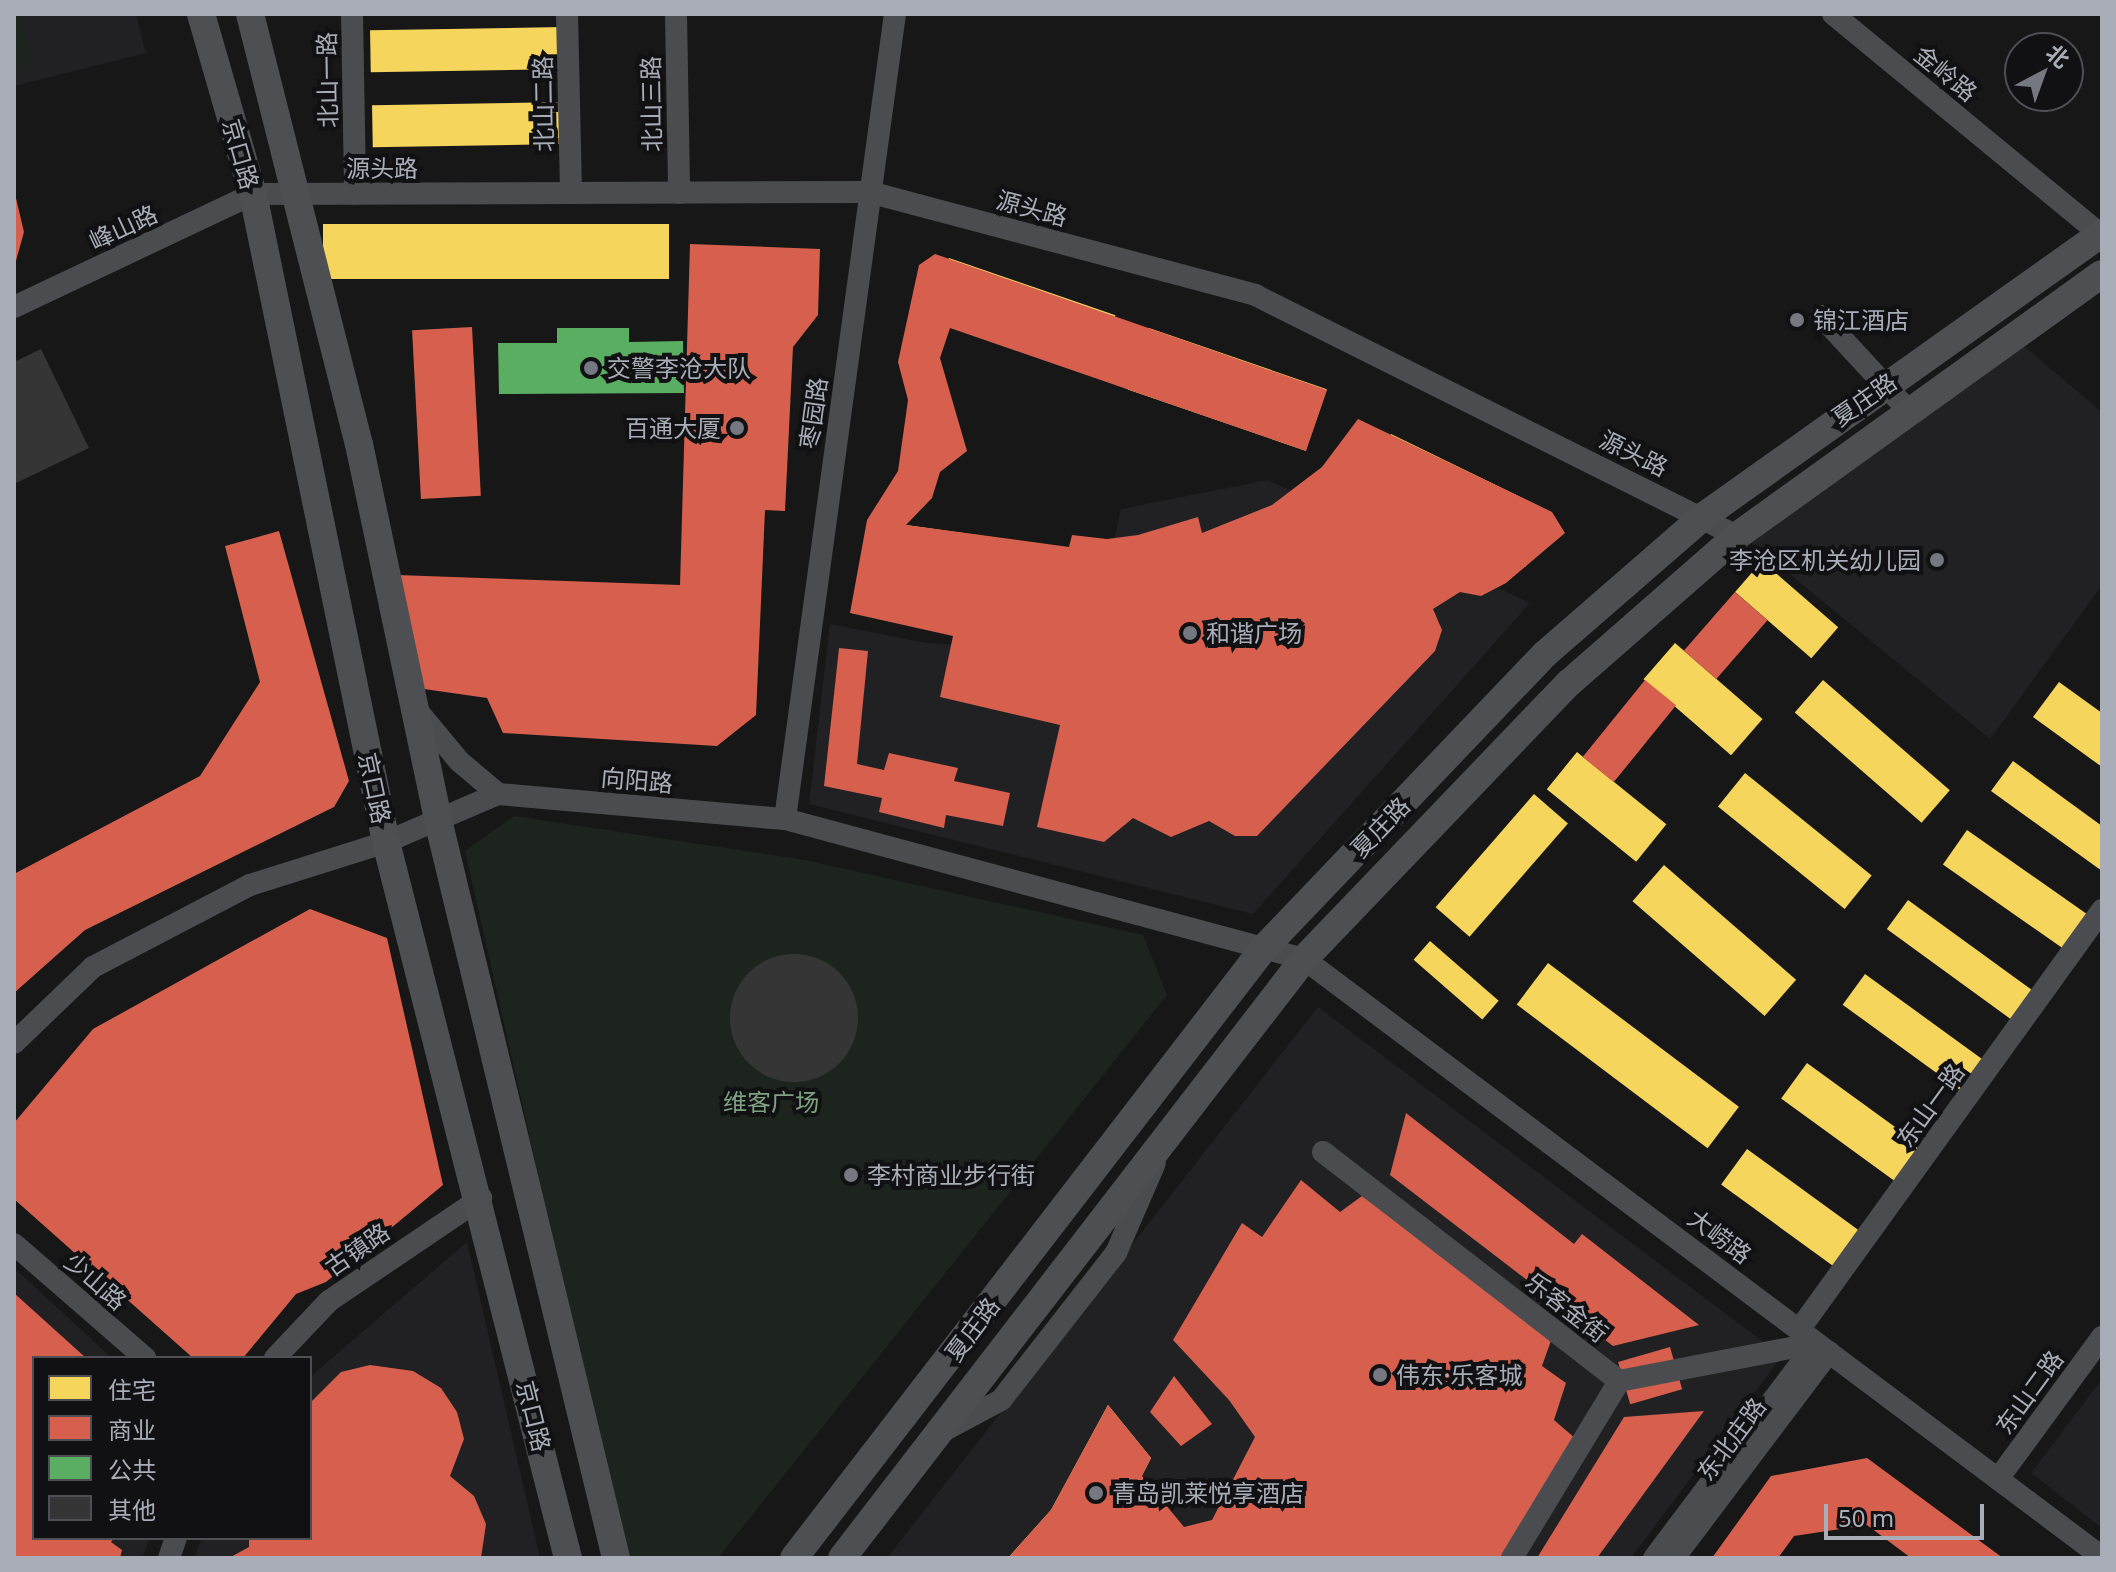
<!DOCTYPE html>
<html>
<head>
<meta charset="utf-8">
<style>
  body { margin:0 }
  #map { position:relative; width:2116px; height:1572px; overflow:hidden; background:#171717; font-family:"Noto Sans","Noto Sans SC",sans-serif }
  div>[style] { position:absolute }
  .built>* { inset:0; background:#212123 }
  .green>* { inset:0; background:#1d241e }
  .homes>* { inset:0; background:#f6d55c; transform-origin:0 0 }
  .shops>* { inset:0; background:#d6604d; transform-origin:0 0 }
  .public>* { inset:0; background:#5aae61 }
  .building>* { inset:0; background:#353536 }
  .round { border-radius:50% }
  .minor>* { height:22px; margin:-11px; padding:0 11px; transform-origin:11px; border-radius:11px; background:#4b4c50 }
  .major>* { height:28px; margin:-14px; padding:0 14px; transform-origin:14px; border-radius:14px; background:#4d4f52 }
  .dots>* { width:22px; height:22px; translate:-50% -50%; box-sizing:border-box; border:4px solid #111113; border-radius:50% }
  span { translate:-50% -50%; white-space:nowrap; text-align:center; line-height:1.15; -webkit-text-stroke:8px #111113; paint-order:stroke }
  .street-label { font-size:24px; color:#a8adb8 }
  .poi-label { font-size:24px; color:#a8adb8 }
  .left { translate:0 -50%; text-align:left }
  .right { translate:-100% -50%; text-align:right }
  .park-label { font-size:24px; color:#7fa381 }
  .frame { position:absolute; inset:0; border:16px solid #a8adb8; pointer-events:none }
  .legend { position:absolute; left:32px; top:1356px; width:280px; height:184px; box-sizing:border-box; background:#111113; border:2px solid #4d4f55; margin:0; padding:10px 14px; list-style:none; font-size:24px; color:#a8adb8 }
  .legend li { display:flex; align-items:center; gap:16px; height:40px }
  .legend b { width:40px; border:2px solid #4d4f55 }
  .north { position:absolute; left:2004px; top:32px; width:80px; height:80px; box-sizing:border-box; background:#111113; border:2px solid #4d4f55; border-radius:50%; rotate:41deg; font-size:22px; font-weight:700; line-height:32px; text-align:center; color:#a8adb8 }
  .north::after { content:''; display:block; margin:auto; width:28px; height:36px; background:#757880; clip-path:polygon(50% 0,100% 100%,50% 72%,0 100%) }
  .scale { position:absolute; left:1824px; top:1504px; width:160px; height:36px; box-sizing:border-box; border:4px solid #a8adb8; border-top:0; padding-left:10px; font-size:24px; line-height:28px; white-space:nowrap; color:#a8adb8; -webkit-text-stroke:6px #111113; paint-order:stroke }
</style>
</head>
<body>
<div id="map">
  <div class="built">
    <i style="clip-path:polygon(14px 14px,136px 14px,146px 53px,14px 86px)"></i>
    <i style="clip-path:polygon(2019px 342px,2102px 412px,2102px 585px,1990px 739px,1742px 535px)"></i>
    <i style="clip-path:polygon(1268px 480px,1530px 603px,1253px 914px,809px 804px,830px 624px,927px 643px,1088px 653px,1121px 509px)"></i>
    <i style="clip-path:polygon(1318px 1007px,1782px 1356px,1631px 1558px,887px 1558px)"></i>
    <i style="clip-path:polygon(467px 1242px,540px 1558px,194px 1558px,202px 1538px,310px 1538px,310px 1377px)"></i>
    <i style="clip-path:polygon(14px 1268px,112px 1358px,34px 1358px,34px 1538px,150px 1538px,142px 1558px,14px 1558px)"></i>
    <i style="clip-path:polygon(2102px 1379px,2102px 1528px,2031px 1473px)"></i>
  </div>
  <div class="green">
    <i style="clip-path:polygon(14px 14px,21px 14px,33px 64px,14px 68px)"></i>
    <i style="clip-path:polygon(514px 816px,805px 860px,1143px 935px,1167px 995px,718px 1558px,625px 1558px,465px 851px)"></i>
  </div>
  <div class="homes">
    <i style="left:563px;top:27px;width:42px;height:193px;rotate:89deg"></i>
    <i style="left:565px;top:102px;width:42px;height:193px;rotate:89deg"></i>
    <i style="left:323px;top:224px;width:346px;height:55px"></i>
    <i style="left:949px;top:258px;width:176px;height:65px;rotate:19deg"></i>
    <i style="left:807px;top:259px;width:34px;height:66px;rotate:88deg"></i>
    <i style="left:1149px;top:328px;width:188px;height:65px;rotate:19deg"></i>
    <i style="left:1391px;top:434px;width:179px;height:61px;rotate:26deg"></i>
    <i style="left:693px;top:499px;width:67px;height:30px"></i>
    <i style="left:906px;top:525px;width:164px;height:62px;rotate:8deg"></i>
    <i style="left:1762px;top:561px;width:101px;height:41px;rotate:41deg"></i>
    <i style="left:470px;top:596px;width:108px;height:47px;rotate:2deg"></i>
    <i style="left:1675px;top:643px;width:116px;height:48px;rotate:41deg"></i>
    <i style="left:1823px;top:680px;width:168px;height:43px;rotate:41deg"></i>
    <i style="clip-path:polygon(2059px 682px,2102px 713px,2102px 767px,2033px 717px)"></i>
    <i style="left:1577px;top:752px;width:115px;height:48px;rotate:39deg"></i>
    <i style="clip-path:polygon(2013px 761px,2102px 826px,2102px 871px,1991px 791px)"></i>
    <i style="left:1745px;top:773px;width:163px;height:43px;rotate:39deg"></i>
    <i style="left:1534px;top:794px;width:45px;height:150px;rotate:41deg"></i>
    <i style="left:1967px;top:830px;width:148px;height:42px;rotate:35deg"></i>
    <i style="left:1664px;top:865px;width:175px;height:48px;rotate:41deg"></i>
    <i style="left:1908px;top:900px;width:159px;height:36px;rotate:36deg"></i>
    <i style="left:1430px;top:941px;width:91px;height:25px;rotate:41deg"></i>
    <i style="left:1548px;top:963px;width:239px;height:52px;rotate:37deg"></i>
    <i style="left:1865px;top:974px;width:151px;height:38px;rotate:36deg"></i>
    <i style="left:1807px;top:1063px;width:145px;height:44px;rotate:36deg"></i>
    <i style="left:1747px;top:1149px;width:144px;height:44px;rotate:36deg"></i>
    <i style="clip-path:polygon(1108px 1405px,1151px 1458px,1105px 1547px,1094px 1558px,1008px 1558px,1051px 1510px)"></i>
  </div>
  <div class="shops">
    <i style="clip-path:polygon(15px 194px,24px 232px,14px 268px,14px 195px)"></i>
    <i style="clip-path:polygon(690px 244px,820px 249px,818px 315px,793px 347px,785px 511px,765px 510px,756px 715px,717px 746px,503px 733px,487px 698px,424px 689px,397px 575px,680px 585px)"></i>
    <i style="clip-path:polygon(935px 254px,1327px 390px,1306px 451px,950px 328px,940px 358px,967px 451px,940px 472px,932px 498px,906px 525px,1069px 547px,1072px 535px,1107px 539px,1138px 535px,1198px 517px,1202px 533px,1272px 505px,1322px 467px,1358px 419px,1552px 512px,1565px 533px,1506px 583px,1481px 596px,1460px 592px,1433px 609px,1442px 630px,1435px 651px,1257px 836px,1235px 836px,1209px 821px,1171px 837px,1133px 818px,1104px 842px,1037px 827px,1060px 725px,940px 697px,953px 636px,850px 613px,867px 520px,898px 471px,908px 400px,898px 362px,919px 265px)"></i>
    <i style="left:472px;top:327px;width:169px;height:60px;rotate:87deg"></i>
    <i style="clip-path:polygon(279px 531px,349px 781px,334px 807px,85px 930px,14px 993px,14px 874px,200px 776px,260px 682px,225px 546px)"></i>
    <i style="left:1735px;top:592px;width:43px;height:78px;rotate:41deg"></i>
    <i style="clip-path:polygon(839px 648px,868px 651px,857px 764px,884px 770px,889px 753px,958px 768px,954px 781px,1010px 793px,1003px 826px,946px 815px,944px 828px,879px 812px,882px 798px,824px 786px)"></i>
    <i style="left:1645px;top:680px;width:40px;height:99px;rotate:39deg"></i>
    <i style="clip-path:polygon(310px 909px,387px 938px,443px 1185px,326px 1282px,296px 1294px,243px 1358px,193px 1358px,14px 1199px,14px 1123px,93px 1029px)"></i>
    <i style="clip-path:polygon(1406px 1113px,1574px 1244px,1582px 1234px,1699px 1325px,1613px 1346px,1390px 1175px)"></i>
    <i style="clip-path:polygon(1301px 1180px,1340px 1212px,1362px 1196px,1553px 1335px,1542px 1366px,1566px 1383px,1554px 1420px,1576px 1439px,1504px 1558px,1008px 1558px,1051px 1510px,1108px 1405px,1151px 1458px,1142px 1476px,1184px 1527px,1212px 1520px,1255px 1437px,1229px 1400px,1173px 1340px,1242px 1223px,1262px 1237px)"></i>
    <i style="clip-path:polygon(14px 1293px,86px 1358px,34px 1358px,34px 1538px,114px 1538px,111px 1542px,122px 1550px,120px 1558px,14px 1558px)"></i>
    <i style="left:1670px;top:1347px;width:44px;height:54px;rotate:74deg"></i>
    <i style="clip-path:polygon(370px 1365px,413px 1371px,441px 1388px,457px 1412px,464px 1439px,450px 1476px,474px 1496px,486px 1524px,481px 1558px,229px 1558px,249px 1547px,249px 1538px,310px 1538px,310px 1403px,341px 1372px)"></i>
    <i style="clip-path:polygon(1174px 1376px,1212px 1424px,1181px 1446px,1150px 1412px)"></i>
    <i style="clip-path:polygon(1704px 1411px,1597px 1558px,1537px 1558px,1624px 1417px)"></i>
    <i style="clip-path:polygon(1867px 1458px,2003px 1558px,1911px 1558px,1867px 1525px,1794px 1536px,1778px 1558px,1712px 1558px,1771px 1476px)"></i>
  </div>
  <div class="public">
    <i style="clip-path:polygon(557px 328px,629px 328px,629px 342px,683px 341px,684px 393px,499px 394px,498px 343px,557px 343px)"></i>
  </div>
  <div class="building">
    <i style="clip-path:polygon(41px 349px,89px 448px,14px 484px,14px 362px)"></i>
    <i class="round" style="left:730px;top:954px;width:128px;height:128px"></i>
  </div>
  <div class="minor">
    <i style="left:352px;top:14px;width:180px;rotate:89deg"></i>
    <i style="left:567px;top:14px;width:179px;rotate:88.7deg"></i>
    <i style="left:676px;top:14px;width:179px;rotate:89deg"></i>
    <i style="left:1833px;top:14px;width:346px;rotate:39.5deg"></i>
    <i style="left:14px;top:307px;width:264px;rotate:-25.3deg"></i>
    <i style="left:253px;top:194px;width:616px;rotate:-0.19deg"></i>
    <i style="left:869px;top:192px;width:400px;rotate:14.9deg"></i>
    <i style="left:1255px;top:295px;width:539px;rotate:26.57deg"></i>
    <i style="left:1821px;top:316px;width:129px;rotate:47.2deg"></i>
    <i style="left:416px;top:709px;width:67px;rotate:50.4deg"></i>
    <i style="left:459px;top:761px;width:51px;rotate:40.2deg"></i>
    <i style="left:785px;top:819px;width:812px;rotate:-82.22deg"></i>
    <i style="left:14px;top:1043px;width:110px;rotate:-43.9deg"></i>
    <i style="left:93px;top:967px;width:177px;rotate:-27.6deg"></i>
    <i style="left:250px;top:885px;width:143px;rotate:-17.5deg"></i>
    <i style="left:386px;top:842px;width:122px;rotate:-23.2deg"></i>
    <i style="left:498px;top:794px;width:288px;rotate:5deg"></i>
    <i style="left:785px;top:819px;width:538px;rotate:15.1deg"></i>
    <i style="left:1304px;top:959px;width:997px;rotate:36.85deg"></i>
    <i style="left:1323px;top:1152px;width:374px;rotate:37.7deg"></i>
    <i style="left:1619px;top:1381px;width:201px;rotate:-10.9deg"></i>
    <i style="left:14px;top:1244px;width:174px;rotate:41deg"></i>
    <i style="left:1799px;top:1330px;width:518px;rotate:-54.19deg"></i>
    <i style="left:275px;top:1358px;width:79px;rotate:-46.5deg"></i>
    <i style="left:329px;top:1301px;width:184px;rotate:-34.1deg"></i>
    <i style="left:943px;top:1431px;width:66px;rotate:-28.1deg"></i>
    <i style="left:1001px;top:1400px;width:187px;rotate:-52deg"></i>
    <i style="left:1116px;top:1253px;width:98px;rotate:-66.6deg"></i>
    <i style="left:1998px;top:1479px;width:176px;rotate:-53.8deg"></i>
    <i style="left:169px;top:1558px;width:21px;rotate:-71deg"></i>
    <i style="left:1512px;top:1558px;width:207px;rotate:-58.8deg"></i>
    <i style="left:1654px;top:1558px;width:269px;rotate:-53deg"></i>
    <i style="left:1674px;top:1558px;width:258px;rotate:-53deg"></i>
  </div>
  <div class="major">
    <i style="left:201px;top:14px;width:187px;rotate:73.9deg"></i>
    <i style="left:253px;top:194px;width:662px;rotate:78.4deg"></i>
    <i style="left:386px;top:842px;width:739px;rotate:75.74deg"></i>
    <i style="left:250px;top:14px;width:444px;rotate:75.8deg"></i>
    <i style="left:359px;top:444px;width:384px;rotate:78.1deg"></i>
    <i style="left:438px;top:820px;width:759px;rotate:76.44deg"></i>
    <i style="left:794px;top:1558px;width:770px;rotate:-52.39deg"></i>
    <i style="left:1264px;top:948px;width:407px;rotate:-46.3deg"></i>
    <i style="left:1545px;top:654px;width:211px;rotate:-41deg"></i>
    <i style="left:1704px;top:516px;width:488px;rotate:-35.4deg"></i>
    <i style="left:842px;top:1558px;width:756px;rotate:-52.36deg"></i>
    <i style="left:1304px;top:959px;width:383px;rotate:-46.2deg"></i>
    <i style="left:1569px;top:683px;width:223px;rotate:-41.2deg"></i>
    <i style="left:1737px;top:536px;width:449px;rotate:-35.7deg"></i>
  </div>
  <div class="dots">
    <i style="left:1797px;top:320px;background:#757880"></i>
    <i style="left:591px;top:368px;background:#757880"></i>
    <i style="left:737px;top:428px;background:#757880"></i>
    <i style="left:1937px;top:560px;background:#757880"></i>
    <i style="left:1190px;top:633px;background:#757880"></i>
    <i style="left:851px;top:1175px;background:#757880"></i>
    <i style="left:1380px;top:1375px;background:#757880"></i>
    <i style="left:1096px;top:1493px;background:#757880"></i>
  </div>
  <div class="street-label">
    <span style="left:1946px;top:73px;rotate:39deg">金岭路</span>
    <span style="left:327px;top:80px;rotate:-91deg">北山一路</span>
    <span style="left:543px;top:104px;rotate:-91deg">北山二路</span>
    <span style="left:651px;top:104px;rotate:-91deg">北山三路</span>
    <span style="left:241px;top:154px;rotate:74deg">京口路</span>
    <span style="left:382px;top:168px">源头路</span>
    <span style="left:1032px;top:208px;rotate:15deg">源头路</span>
    <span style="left:123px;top:227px;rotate:-25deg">峰山路</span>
    <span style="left:1864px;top:399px;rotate:-35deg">夏庄路</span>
    <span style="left:813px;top:413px;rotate:-82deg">枣园路</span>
    <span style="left:1634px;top:453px;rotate:26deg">源头路</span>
    <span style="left:637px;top:780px;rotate:5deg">向阳路</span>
    <span style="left:375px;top:788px;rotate:78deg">京口路</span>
    <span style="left:1380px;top:827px;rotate:-46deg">夏庄路</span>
    <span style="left:1930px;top:1105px;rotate:-54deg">东山一路</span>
    <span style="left:1720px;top:1236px;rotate:37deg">大崂路</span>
    <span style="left:357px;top:1249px;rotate:-35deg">古镇路</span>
    <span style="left:96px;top:1281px;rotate:41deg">少山路</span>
    <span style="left:1567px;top:1307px;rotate:38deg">乐客金街</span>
    <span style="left:972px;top:1329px;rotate:-53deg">夏庄路</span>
    <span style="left:2029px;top:1392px;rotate:-54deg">东山二路</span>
    <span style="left:534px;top:1416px;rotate:76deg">京口路</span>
    <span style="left:1731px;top:1439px;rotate:-53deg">东北庄路</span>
  </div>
  <div class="poi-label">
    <span class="left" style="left:1813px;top:320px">锦江酒店</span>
    <span class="left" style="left:607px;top:368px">交警李沧大队</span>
    <span class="right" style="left:721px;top:428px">百通大厦</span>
    <span class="right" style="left:1921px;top:560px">李沧区机关幼儿园</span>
    <span class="left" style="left:1206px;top:633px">和谐广场</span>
    <span class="left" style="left:867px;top:1175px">李村商业步行街</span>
    <span class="left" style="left:1396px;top:1375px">伟东·乐客城</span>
    <span class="left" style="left:1112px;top:1493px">青岛凯莱悦享酒店</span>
  </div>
  <div class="park-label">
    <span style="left:771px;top:1102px">维客广场</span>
  </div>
  <div class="frame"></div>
  <ul class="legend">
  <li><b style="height:22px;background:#f6d55c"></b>住宅</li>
  <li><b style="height:22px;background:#d6604d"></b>商业</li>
  <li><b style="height:22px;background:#5aae61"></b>公共</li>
  <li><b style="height:22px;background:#353536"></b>其他</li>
  </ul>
  <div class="north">北</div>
  <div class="scale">50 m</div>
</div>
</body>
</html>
